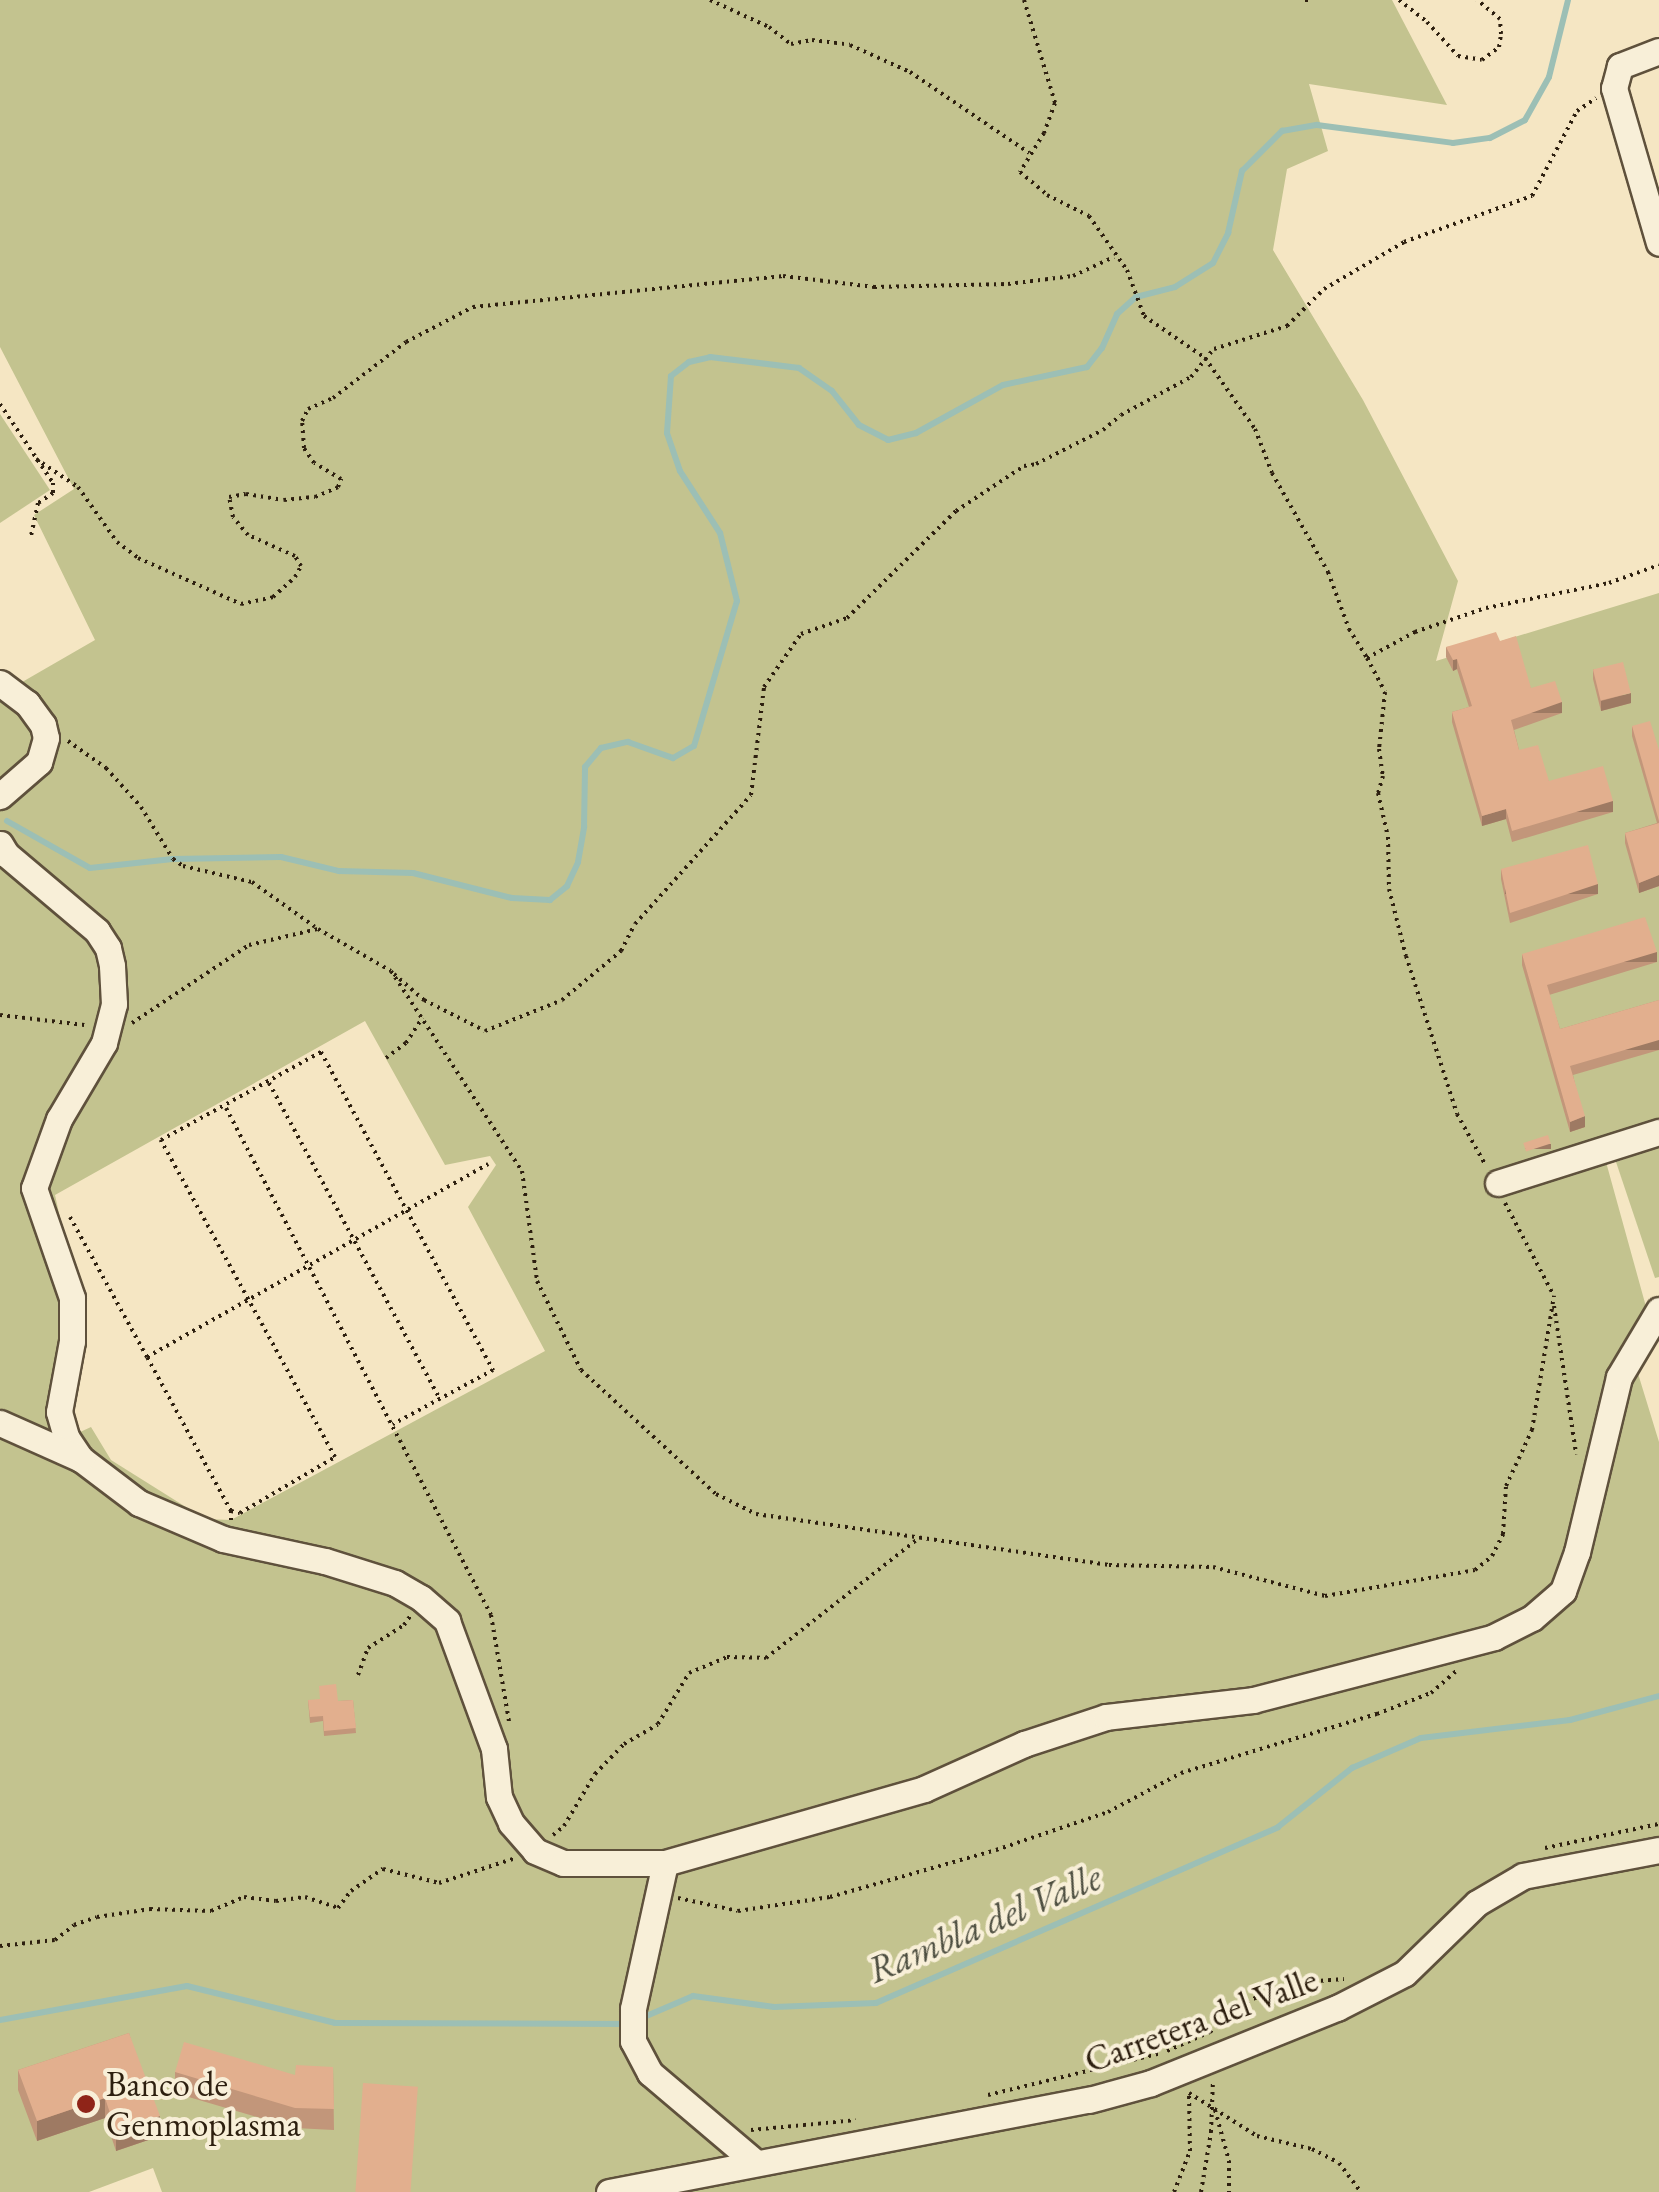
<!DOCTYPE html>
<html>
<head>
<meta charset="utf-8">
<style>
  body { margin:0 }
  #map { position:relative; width:1659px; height:2192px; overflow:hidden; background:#f5e6c3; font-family:"EB Garamond",serif }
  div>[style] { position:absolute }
  .green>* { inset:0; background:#c3c38f }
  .stream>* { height:6px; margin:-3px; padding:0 3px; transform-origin:3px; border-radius:3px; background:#9cbfb5 }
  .path>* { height:4px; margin-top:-2px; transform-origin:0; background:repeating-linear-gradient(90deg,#2d1f0f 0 2.5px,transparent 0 7.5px) }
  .roads { filter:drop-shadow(2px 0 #5f513c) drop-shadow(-2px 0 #5f513c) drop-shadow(0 2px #5f513c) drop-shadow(0 -2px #5f513c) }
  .minor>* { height:25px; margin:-12.5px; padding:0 12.5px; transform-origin:12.5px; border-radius:12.5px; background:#f8efd8 }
  .wall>* { inset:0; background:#c2967a }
  .shaded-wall>* { inset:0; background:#9e7a63; transform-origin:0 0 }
  .building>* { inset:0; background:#e2af8e; transform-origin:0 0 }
  .dots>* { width:28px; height:28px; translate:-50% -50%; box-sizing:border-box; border:5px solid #f8efd8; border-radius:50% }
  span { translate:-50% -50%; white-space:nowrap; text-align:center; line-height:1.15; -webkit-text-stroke:8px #f8efd8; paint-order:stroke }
  .street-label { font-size:35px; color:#2d1f0f }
  .poi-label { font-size:35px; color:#2d1f0f }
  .left { translate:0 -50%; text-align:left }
  .water-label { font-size:38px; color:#4e4f41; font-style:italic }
</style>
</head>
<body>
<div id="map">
  <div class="green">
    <i style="clip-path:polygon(evenodd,0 0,1392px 0,1447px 105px,1309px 84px,1328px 151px,1287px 169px,1273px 250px,1363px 400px,1458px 581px,1436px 661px,1659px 593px,1659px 1122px,1506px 1170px,1522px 1192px,1606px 1162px,1653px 1332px,1636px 1367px,1659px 1442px,1659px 2192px,162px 2192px,153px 2168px,89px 2192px,0 2192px,0 674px,17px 685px,95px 640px,34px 515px,74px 489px,0 347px,0 0,365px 1021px,445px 1165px,490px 1156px,496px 1165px,468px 1207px,545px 1351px,231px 1520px,205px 1519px,111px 1460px,91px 1427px,78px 1433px,67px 1401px,75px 1286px,55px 1195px,365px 1021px)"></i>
    <i style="clip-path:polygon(0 414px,50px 490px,0 523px)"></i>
    <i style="clip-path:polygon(1659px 1147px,1659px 1277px,1655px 1278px,1616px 1162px)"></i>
  </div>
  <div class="stream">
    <i style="left:7px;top:821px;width:95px;rotate:29.5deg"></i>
    <i style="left:90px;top:868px;width:83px;rotate:-6.2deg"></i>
    <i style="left:173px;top:859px;width:108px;rotate:-1.1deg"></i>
    <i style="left:281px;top:857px;width:60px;rotate:13.6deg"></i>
    <i style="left:339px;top:871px;width:74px;rotate:1.5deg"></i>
    <i style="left:413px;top:873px;width:102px;rotate:14.2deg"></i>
    <i style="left:512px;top:898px;width:38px;rotate:3deg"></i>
    <i style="left:550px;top:900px;width:22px;rotate:-39deg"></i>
    <i style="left:567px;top:886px;width:26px;rotate:-65deg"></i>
    <i style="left:578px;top:862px;width:36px;rotate:-80deg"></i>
    <i style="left:584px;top:827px;width:60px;rotate:-89deg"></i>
    <i style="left:585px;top:767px;width:25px;rotate:-50deg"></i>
    <i style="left:601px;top:748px;width:28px;rotate:-13deg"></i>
    <i style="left:628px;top:742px;width:48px;rotate:19.6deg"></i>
    <i style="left:673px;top:758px;width:24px;rotate:-30deg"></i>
    <i style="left:694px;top:746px;width:151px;rotate:-73.5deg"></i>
    <i style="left:737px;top:601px;width:70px;rotate:-104deg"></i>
    <i style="left:720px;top:533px;width:74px;rotate:-122.8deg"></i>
    <i style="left:680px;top:471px;width:40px;rotate:-108.9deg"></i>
    <i style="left:667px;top:433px;width:57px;rotate:-86deg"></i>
    <i style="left:671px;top:376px;width:23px;rotate:-38deg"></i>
    <i style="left:689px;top:362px;width:22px;rotate:-13deg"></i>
    <i style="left:710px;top:357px;width:90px;rotate:7deg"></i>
    <i style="left:799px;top:368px;width:40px;rotate:34.9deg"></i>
    <i style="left:832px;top:391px;width:43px;rotate:51.5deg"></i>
    <i style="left:859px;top:425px;width:33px;rotate:27deg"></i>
    <i style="left:888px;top:440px;width:29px;rotate:-14deg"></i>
    <i style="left:916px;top:433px;width:99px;rotate:-28.9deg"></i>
    <i style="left:1003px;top:385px;width:86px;rotate:-12.1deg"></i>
    <i style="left:1087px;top:367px;width:24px;rotate:-52deg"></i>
    <i style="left:1102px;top:348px;width:37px;rotate:-66deg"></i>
    <i style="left:1117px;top:314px;width:25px;rotate:-42deg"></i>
    <i style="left:1136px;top:297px;width:40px;rotate:-14.4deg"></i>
    <i style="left:1175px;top:287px;width:45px;rotate:-32.3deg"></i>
    <i style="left:1213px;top:263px;width:34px;rotate:-63deg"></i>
    <i style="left:1228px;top:233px;width:64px;rotate:-77.3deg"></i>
    <i style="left:1242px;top:171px;width:57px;rotate:-45deg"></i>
    <i style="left:1282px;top:131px;width:36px;rotate:-10deg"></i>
    <i style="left:1317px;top:125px;width:137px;rotate:7.5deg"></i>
    <i style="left:1453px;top:143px;width:37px;rotate:-8deg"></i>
    <i style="left:1490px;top:138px;width:39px;rotate:-27deg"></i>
    <i style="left:1525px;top:120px;width:49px;rotate:-60.8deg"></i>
    <i style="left:1549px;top:77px;width:79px;rotate:-76.1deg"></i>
    <i style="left:0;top:2020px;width:190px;rotate:-10.3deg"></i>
    <i style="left:187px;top:1986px;width:153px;rotate:14deg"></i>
    <i style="left:335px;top:2023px;width:291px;rotate:0.2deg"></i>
    <i style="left:637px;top:2020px;width:61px;rotate:-23.2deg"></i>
    <i style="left:693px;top:1996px;width:82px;rotate:7.7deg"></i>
    <i style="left:774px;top:2007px;width:102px;rotate:-2.2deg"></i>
    <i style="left:876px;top:2003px;width:439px;rotate:-23.6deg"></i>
    <i style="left:1278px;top:1827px;width:95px;rotate:-38.6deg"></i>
    <i style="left:1352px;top:1768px;width:75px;rotate:-23.5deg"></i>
    <i style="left:1421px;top:1738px;width:150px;rotate:-6.9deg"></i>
    <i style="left:1570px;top:1720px;width:92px;rotate:-15.1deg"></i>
  </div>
  <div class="path">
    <i style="left:710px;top:0;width:65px;rotate:24.6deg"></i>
    <i style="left:769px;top:27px;width:28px;rotate:38deg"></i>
    <i style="left:791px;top:44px;width:21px;rotate:-11deg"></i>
    <i style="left:812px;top:40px;width:38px;rotate:7deg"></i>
    <i style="left:850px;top:45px;width:66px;rotate:24.2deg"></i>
    <i style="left:910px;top:72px;width:144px;rotate:34.2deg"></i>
    <i style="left:1024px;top:0;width:108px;rotate:73.2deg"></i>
    <i style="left:1055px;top:103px;width:32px;rotate:110deg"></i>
    <i style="left:1044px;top:133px;width:46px;rotate:121.6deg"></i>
    <i style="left:1020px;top:172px;width:35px;rotate:40deg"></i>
    <i style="left:1047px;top:195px;width:47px;rotate:26.6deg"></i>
    <i style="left:1089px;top:216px;width:66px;rotate:54.9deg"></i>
    <i style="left:1127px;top:270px;width:49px;rotate:69.7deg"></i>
    <i style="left:1144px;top:316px;width:74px;rotate:34.5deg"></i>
    <i style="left:1205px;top:358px;width:87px;rotate:54.8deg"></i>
    <i style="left:1255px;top:429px;width:47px;rotate:68.9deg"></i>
    <i style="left:1272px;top:473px;width:114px;rotate:60.5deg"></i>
    <i style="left:1328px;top:572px;width:61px;rotate:69.8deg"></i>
    <i style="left:1349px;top:629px;width:34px;rotate:58deg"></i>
    <i style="left:1367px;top:658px;width:55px;rotate:-28.4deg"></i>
    <i style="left:1415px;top:632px;width:75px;rotate:-18.7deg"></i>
    <i style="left:1486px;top:608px;width:126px;rotate:-11.5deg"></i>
    <i style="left:1609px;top:583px;width:53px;rotate:-19.8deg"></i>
    <i style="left:1305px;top:0;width:3px"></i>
    <i style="left:1399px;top:0;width:36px;rotate:38deg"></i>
    <i style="left:1427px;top:22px;width:46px;rotate:47.6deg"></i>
    <i style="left:1458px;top:56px;width:24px;rotate:9deg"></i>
    <i style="left:1482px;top:60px;width:21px;rotate:-37deg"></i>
    <i style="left:1499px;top:47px;width:13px;rotate:-81deg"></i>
    <i style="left:1501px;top:34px;width:15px;rotate:-94deg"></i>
    <i style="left:1500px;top:19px;width:30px;rotate:-140deg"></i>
    <i style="left:0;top:404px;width:95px;rotate:56.1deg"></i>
    <i style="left:53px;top:483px;width:10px;rotate:90deg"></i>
    <i style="left:53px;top:493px;width:18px;rotate:146deg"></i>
    <i style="left:38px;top:503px;width:35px;rotate:102deg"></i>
    <i style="left:36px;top:459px;width:50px;rotate:33.7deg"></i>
    <i style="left:78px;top:487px;width:67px;rotate:54.7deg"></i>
    <i style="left:117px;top:542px;width:26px;rotate:37deg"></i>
    <i style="left:138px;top:558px;width:113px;rotate:24.1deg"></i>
    <i style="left:241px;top:604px;width:33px;rotate:-12deg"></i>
    <i style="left:273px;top:597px;width:30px;rotate:-42deg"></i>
    <i style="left:295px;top:577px;width:13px;rotate:-61deg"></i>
    <i style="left:301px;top:566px;width:12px;rotate:-121deg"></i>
    <i style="left:295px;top:556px;width:51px;rotate:-155.9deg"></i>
    <i style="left:248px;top:535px;width:23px;rotate:-130deg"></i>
    <i style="left:233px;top:517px;width:20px;rotate:-101deg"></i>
    <i style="left:229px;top:497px;width:17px;rotate:-10deg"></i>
    <i style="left:246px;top:494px;width:38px;rotate:9deg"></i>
    <i style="left:284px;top:500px;width:31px;rotate:-6deg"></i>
    <i style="left:315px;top:497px;width:25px;rotate:-23deg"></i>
    <i style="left:338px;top:487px;width:9px;rotate:-69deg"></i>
    <i style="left:341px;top:479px;width:31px;rotate:-149deg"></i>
    <i style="left:314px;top:463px;width:18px;rotate:-124deg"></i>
    <i style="left:304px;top:448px;width:27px;rotate:-94deg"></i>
    <i style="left:302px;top:421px;width:13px;rotate:-63deg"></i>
    <i style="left:308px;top:409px;width:27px;rotate:-24deg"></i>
    <i style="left:333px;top:398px;width:92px;rotate:-37.5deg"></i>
    <i style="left:406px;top:342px;width:76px;rotate:-27.6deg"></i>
    <i style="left:473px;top:307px;width:312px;rotate:-5.7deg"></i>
    <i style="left:783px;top:276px;width:92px;rotate:6.9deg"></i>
    <i style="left:874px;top:287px;width:134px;rotate:-1.3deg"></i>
    <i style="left:1008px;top:284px;width:65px;rotate:-7deg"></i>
    <i style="left:1073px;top:276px;width:45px;rotate:-24.9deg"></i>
    <i style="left:1367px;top:658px;width:38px;rotate:62deg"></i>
    <i style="left:1385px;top:692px;width:57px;rotate:96deg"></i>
    <i style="left:1379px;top:749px;width:27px;rotate:82deg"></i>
    <i style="left:1383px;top:776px;width:18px;rotate:106deg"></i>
    <i style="left:1378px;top:793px;width:45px;rotate:77.2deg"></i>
    <i style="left:1388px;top:837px;width:52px;rotate:88.9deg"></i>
    <i style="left:1389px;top:889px;width:69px;rotate:75.8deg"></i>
    <i style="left:1406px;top:956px;width:166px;rotate:72.1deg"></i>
    <i style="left:1457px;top:1114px;width:57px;rotate:60.8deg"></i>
    <i style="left:68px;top:741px;width:47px;rotate:35.4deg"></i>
    <i style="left:106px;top:768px;width:52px;rotate:48.1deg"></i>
    <i style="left:141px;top:807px;width:61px;rotate:58.4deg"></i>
    <i style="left:173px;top:859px;width:12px;rotate:35deg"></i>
    <i style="left:183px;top:866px;width:71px;rotate:13.1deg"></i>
    <i style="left:252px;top:882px;width:77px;rotate:35.5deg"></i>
    <i style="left:394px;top:974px;width:40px;rotate:41deg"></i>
    <i style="left:424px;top:1000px;width:68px;rotate:26.9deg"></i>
    <i style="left:485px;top:1031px;width:83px;rotate:-21.9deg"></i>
    <i style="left:562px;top:1000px;width:77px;rotate:-39.7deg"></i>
    <i style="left:621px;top:951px;width:30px;rotate:-63deg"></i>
    <i style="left:635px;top:924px;width:173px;rotate:-48deg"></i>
    <i style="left:751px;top:795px;width:109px;rotate:-83.1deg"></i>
    <i style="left:764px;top:687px;width:65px;rotate:-55.1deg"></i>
    <i style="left:801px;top:634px;width:49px;rotate:-19.2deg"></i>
    <i style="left:847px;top:618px;width:153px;rotate:-44.5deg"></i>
    <i style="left:956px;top:511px;width:82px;rotate:-33.5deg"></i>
    <i style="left:1024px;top:466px;width:12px;rotate:-9deg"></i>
    <i style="left:1036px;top:464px;width:75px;rotate:-26.9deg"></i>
    <i style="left:1103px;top:430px;width:23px;rotate:-40deg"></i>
    <i style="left:1121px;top:415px;width:80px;rotate:-28.5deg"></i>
    <i style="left:1191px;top:377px;width:36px;rotate:-51deg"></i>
    <i style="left:1214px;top:349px;width:77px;rotate:-17.5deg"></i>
    <i style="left:1287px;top:326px;width:52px;rotate:-45deg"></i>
    <i style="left:1324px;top:289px;width:93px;rotate:-30.4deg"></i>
    <i style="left:1404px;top:242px;width:136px;rotate:-19.8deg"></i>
    <i style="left:1532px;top:196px;width:96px;rotate:-62.1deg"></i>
    <i style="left:1577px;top:111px;width:23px;rotate:-34deg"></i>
    <i style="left:0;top:1015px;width:85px;rotate:6.8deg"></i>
    <i style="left:132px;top:1023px;width:141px;rotate:-33.7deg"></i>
    <i style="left:249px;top:945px;width:71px;rotate:-13.1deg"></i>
    <i style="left:318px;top:929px;width:84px;rotate:29.9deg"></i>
    <i style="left:391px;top:971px;width:239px;rotate:56.8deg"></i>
    <i style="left:522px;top:1171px;width:111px;rotate:82.2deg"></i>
    <i style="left:537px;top:1281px;width:99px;rotate:63.7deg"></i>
    <i style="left:581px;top:1370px;width:183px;rotate:42.6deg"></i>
    <i style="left:716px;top:1494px;width:45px;rotate:26.6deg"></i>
    <i style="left:756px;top:1514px;width:357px;rotate:8.2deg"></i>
    <i style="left:1109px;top:1565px;width:104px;rotate:1.1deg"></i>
    <i style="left:1213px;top:1567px;width:116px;rotate:14.5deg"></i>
    <i style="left:1325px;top:1596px;width:152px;rotate:-9.8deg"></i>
    <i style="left:1475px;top:1570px;width:22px;rotate:-39deg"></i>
    <i style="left:1492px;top:1556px;width:25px;rotate:-63deg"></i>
    <i style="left:1503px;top:1534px;width:48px;rotate:-86.4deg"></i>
    <i style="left:1506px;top:1486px;width:62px;rotate:-65.1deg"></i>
    <i style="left:1532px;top:1430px;width:136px;rotate:-80.7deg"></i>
    <i style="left:386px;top:1058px;width:25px;rotate:-37deg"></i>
    <i style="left:406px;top:1043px;width:30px;rotate:-57deg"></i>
    <i style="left:269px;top:1083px;width:359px;rotate:61.6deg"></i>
    <i style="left:226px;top:1108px;width:572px;rotate:62.4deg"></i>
    <i style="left:491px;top:1615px;width:108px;rotate:80.4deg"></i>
    <i style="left:1505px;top:1203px;width:105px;rotate:62.2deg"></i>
    <i style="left:70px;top:1217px;width:160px;rotate:61.2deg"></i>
    <i style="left:1554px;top:1306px;width:150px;rotate:81.5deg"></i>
    <i style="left:231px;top:1511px;width:9px;rotate:13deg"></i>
    <i style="left:240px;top:1513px;width:110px;rotate:-30.5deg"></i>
    <i style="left:335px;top:1457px;width:362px;rotate:-118.8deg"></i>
    <i style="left:161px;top:1140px;width:183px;rotate:-28.8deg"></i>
    <i style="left:321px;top:1052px;width:362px;rotate:61.6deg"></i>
    <i style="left:493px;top:1370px;width:114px;rotate:151.6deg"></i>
    <i style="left:231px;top:1520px;width:9px;rotate:-90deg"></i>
    <i style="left:231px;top:1511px;width:175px;rotate:-118.6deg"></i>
    <i style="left:147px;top:1357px;width:392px;rotate:-29.5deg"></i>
    <i style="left:358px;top:1675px;width:29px;rotate:-70deg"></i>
    <i style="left:368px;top:1648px;width:43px;rotate:-32.6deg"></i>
    <i style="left:404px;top:1625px;width:12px;rotate:-55deg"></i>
    <i style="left:553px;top:1835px;width:14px;rotate:-39deg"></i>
    <i style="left:564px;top:1826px;width:61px;rotate:-59.2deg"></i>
    <i style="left:595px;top:1774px;width:42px;rotate:-46deg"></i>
    <i style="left:624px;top:1744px;width:39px;rotate:-30deg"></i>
    <i style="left:658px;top:1724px;width:60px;rotate:-58.7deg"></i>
    <i style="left:689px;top:1673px;width:41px;rotate:-22.8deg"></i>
    <i style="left:727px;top:1657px;width:39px;rotate:1deg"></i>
    <i style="left:766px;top:1658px;width:194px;rotate:-38.1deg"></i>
    <i style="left:1545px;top:1848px;width:116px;rotate:-11.9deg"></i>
    <i style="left:678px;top:1898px;width:61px;rotate:12.2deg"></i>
    <i style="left:738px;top:1911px;width:93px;rotate:-8.7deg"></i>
    <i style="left:830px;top:1897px;width:173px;rotate:-15.8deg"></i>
    <i style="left:996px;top:1850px;width:118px;rotate:-18.7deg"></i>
    <i style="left:1108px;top:1812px;width:83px;rotate:-28.1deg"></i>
    <i style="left:1181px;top:1773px;width:205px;rotate:-16.8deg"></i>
    <i style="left:1377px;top:1714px;width:58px;rotate:-21.3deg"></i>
    <i style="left:1431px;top:1693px;width:35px;rotate:-41deg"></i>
    <i style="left:0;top:1946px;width:55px;rotate:-6.2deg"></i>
    <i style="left:55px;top:1940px;width:24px;rotate:-38deg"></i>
    <i style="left:74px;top:1925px;width:24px;rotate:-19deg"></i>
    <i style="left:97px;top:1917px;width:54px;rotate:-8.6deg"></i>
    <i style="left:150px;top:1909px;width:61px;rotate:1.9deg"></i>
    <i style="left:211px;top:1911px;width:36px;rotate:-23deg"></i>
    <i style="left:244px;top:1897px;width:32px;rotate:7deg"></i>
    <i style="left:276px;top:1901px;width:29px;rotate:-8deg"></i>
    <i style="left:305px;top:1897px;width:35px;rotate:18deg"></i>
    <i style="left:338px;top:1908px;width:21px;rotate:-53deg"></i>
    <i style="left:351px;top:1891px;width:39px;rotate:-35deg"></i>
    <i style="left:383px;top:1869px;width:58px;rotate:14deg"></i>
    <i style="left:439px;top:1883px;width:81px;rotate:-18deg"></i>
    <i style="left:1167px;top:2051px;width:47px;rotate:-23.8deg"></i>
    <i style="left:1210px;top:2032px;width:40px;rotate:-42deg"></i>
    <i style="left:1240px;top:2005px;width:21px;rotate:-25deg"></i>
    <i style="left:1259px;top:1996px;width:35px;rotate:-22deg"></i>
    <i style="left:1291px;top:1983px;width:53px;rotate:-4.3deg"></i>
    <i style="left:1189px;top:2093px;width:80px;rotate:32.3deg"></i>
    <i style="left:1257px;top:2136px;width:57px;rotate:13.3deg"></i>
    <i style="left:1312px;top:2149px;width:30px;rotate:27deg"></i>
    <i style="left:1339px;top:2163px;width:36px;rotate:53deg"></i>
    <i style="left:988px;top:2095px;width:175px;rotate:-13.6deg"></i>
    <i style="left:1215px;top:2110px;width:53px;rotate:74.6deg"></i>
    <i style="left:1229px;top:2161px;width:31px;rotate:90deg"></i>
    <i style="left:751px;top:2130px;width:105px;rotate:-5.4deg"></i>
    <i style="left:1174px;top:2192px;width:44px;rotate:-68.7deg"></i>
    <i style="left:1190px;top:2151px;width:56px;rotate:-91deg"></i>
    <i style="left:1201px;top:2192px;width:61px;rotate:-80.5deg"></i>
    <i style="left:1211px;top:2132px;width:51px;rotate:-87.8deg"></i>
  </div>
  <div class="roads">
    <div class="minor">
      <i style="left:1659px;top:51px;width:42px;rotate:159deg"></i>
      <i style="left:1620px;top:66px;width:23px;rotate:105deg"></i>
      <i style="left:1614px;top:88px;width:161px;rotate:73.8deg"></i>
      <i style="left:0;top:683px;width:34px;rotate:37deg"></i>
      <i style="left:27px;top:703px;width:27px;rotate:54deg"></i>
      <i style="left:43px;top:725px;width:13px;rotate:77deg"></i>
      <i style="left:46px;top:738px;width:25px;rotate:106deg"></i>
      <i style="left:39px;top:762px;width:52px;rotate:138.9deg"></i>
      <i style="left:0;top:844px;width:12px;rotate:59deg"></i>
      <i style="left:6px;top:854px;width:119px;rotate:40.2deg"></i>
      <i style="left:97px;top:931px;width:20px;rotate:57deg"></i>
      <i style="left:108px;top:948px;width:18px;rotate:77deg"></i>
      <i style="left:112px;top:966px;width:38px;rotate:87deg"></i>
      <i style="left:114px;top:1004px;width:40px;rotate:104.4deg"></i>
      <i style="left:104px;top:1043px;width:88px;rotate:120.6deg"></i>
      <i style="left:59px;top:1119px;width:73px;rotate:109.9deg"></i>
      <i style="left:34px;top:1188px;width:116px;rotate:70.9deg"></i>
      <i style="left:72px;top:1298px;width:43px;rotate:90deg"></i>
      <i style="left:72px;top:1341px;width:72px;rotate:100.4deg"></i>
      <i style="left:59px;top:1412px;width:26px;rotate:74deg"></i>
      <i style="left:66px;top:1437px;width:27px;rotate:56deg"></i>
      <i style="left:81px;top:1459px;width:73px;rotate:37.2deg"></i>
      <i style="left:139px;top:1503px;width:91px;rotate:23.2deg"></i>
      <i style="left:223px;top:1539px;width:104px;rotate:12.2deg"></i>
      <i style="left:325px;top:1561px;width:73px;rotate:17.4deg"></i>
      <i style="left:395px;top:1583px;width:30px;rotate:30deg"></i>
      <i style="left:421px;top:1598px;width:35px;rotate:41deg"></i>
      <i style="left:447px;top:1621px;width:136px;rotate:69.8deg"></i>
      <i style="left:494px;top:1749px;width:48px;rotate:84.1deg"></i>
      <i style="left:499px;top:1797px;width:29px;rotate:65deg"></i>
      <i style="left:511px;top:1823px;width:37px;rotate:49deg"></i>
      <i style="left:535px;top:1851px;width:30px;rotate:23deg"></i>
      <i style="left:563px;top:1863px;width:102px"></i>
      <i style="left:665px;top:1863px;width:269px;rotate:-15.9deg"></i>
      <i style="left:924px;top:1789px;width:110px;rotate:-24.2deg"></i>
      <i style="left:1024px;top:1744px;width:86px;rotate:-18.2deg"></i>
      <i style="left:1106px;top:1717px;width:148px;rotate:-6.6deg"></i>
      <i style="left:1253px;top:1700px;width:249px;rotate:-14.6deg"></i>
      <i style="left:1494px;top:1637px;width:42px;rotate:-26.6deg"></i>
      <i style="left:1532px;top:1618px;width:41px;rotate:-41.1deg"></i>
      <i style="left:1563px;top:1591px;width:41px;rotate:-70.3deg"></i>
      <i style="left:1577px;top:1552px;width:180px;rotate:-76.5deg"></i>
      <i style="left:1619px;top:1377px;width:78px;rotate:-59.2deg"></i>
      <i style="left:1498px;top:1183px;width:169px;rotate:-17.6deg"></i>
      <i style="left:0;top:1423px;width:89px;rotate:24deg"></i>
      <i style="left:665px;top:1863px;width:149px;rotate:102.4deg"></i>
      <i style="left:633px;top:2009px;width:32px;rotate:90deg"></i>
      <i style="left:633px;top:2041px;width:36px;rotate:62deg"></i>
      <i style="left:650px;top:2073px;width:138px;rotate:40.3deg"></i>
      <i style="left:609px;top:2192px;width:489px;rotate:-10.9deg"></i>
      <i style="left:1089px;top:2100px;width:64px;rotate:-15.3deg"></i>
      <i style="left:1151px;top:2083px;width:201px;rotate:-22deg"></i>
      <i style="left:1337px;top:2008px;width:76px;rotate:-27.2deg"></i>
      <i style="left:1405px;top:1973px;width:100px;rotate:-44.2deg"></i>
      <i style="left:1477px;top:1903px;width:53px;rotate:-30.4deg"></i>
      <i style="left:1523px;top:1876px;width:138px;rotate:-10.8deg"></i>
    </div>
  </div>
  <div class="wall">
    <i style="clip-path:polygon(1500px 641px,1531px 688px,1562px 713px,1514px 730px,1519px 750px,1549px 781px,1613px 812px,1512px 842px,1506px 819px,1482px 826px,1452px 722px,1452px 712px,1469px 707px,1457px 669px,1453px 671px,1446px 657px,1446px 647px)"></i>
    <i style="clip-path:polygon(1593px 669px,1631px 703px,1601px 711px,1593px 679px)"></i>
    <i style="clip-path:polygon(1632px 726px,1659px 750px,1659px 886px,1639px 893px,1625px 843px,1625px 833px,1657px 823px,1632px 736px)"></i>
    <i style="clip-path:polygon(1501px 869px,1598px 894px,1510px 923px,1501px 879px)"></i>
    <i style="clip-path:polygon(1522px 954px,1657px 962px,1549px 995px,1560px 1029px,1659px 1000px,1659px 1050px,1573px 1075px,1585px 1127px,1570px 1132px,1522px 965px)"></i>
    <i style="clip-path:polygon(308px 1700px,338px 1701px,353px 1700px,356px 1733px,324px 1736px,323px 1721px,310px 1723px)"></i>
    <i style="clip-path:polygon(129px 2033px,160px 2136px,116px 2151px,105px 2118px,37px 2141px,18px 2090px,18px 2070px)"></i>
    <i style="clip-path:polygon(333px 2067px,334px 2130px,295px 2128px,175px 2093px,175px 2072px,295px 2075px)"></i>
  </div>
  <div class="shaded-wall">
    <i style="clip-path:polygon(1457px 659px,1457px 669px,1453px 671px,1453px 660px)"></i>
    <i style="clip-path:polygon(1631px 693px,1631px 703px,1601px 711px,1601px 701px)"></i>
    <i style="left:1562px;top:702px;width:11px;height:54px;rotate:90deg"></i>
    <i style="left:1613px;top:801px;width:11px;height:105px;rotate:90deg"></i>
    <i style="clip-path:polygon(1506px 809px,1506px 819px,1482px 826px,1482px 816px)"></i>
    <i style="clip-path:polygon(1659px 875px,1659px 886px,1639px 893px,1639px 883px)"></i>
    <i style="left:1598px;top:884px;width:10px;height:93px;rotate:90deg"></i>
    <i style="left:1657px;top:952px;width:10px;height:115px;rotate:90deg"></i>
    <i style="left:1659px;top:1040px;width:10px;height:93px;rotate:90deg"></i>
    <i style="clip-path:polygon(1585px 1116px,1585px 1127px,1570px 1132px,1570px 1122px)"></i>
    <i style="left:1551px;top:1144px;width:5px;height:26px;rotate:90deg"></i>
    <i style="clip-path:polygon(105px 2098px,105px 2118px,37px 2141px,37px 2121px)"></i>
    <i style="clip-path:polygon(160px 2116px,160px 2136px,116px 2151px,116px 2131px)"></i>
  </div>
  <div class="building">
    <i style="clip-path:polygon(1496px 632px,1500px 641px,1516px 636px,1531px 688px,1555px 681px,1562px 702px,1511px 720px,1519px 750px,1538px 745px,1549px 781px,1603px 766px,1613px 801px,1512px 831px,1506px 809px,1482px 816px,1452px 712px,1472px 706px,1457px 659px,1453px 660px,1446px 647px)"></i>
    <i style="left:1623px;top:662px;width:32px;height:31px;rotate:76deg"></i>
    <i style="clip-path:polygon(1650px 721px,1659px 750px,1659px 821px,1632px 726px)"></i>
    <i style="clip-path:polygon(1659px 823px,1659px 875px,1639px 883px,1625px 833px)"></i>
    <i style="clip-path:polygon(1588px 845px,1598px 884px,1510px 913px,1501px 869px)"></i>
    <i style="clip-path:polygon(1645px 917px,1657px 952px,1547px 985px,1560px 1029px,1659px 1000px,1659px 1040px,1570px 1066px,1585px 1116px,1570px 1122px,1522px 954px)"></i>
    <i style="left:1548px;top:1135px;width:9px;height:26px;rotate:72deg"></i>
    <i style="clip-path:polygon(336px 1684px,338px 1701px,353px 1700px,356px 1728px,324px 1731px,323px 1716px,310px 1717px,308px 1700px,320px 1699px,319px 1686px)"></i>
    <i style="clip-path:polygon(129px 2033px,160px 2116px,116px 2131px,105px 2098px,37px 2121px,18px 2070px)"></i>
    <i style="clip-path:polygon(184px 2042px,295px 2075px,296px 2065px,333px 2067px,334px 2109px,295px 2108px,175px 2072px)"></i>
    <i style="left:363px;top:2083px;width:55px;height:109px;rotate:4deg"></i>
  </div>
  <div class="dots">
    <i style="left:86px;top:2104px;background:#8f2418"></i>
  </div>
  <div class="street-label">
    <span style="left:1201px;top:2020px;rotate:-20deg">Carretera del Valle</span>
  </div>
  <div class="poi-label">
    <span class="left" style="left:106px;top:2104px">Banco de<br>Genmoplasma</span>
  </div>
  <div class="water-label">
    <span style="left:984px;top:1923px;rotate:-23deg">Rambla del Valle</span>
  </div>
</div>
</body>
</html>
